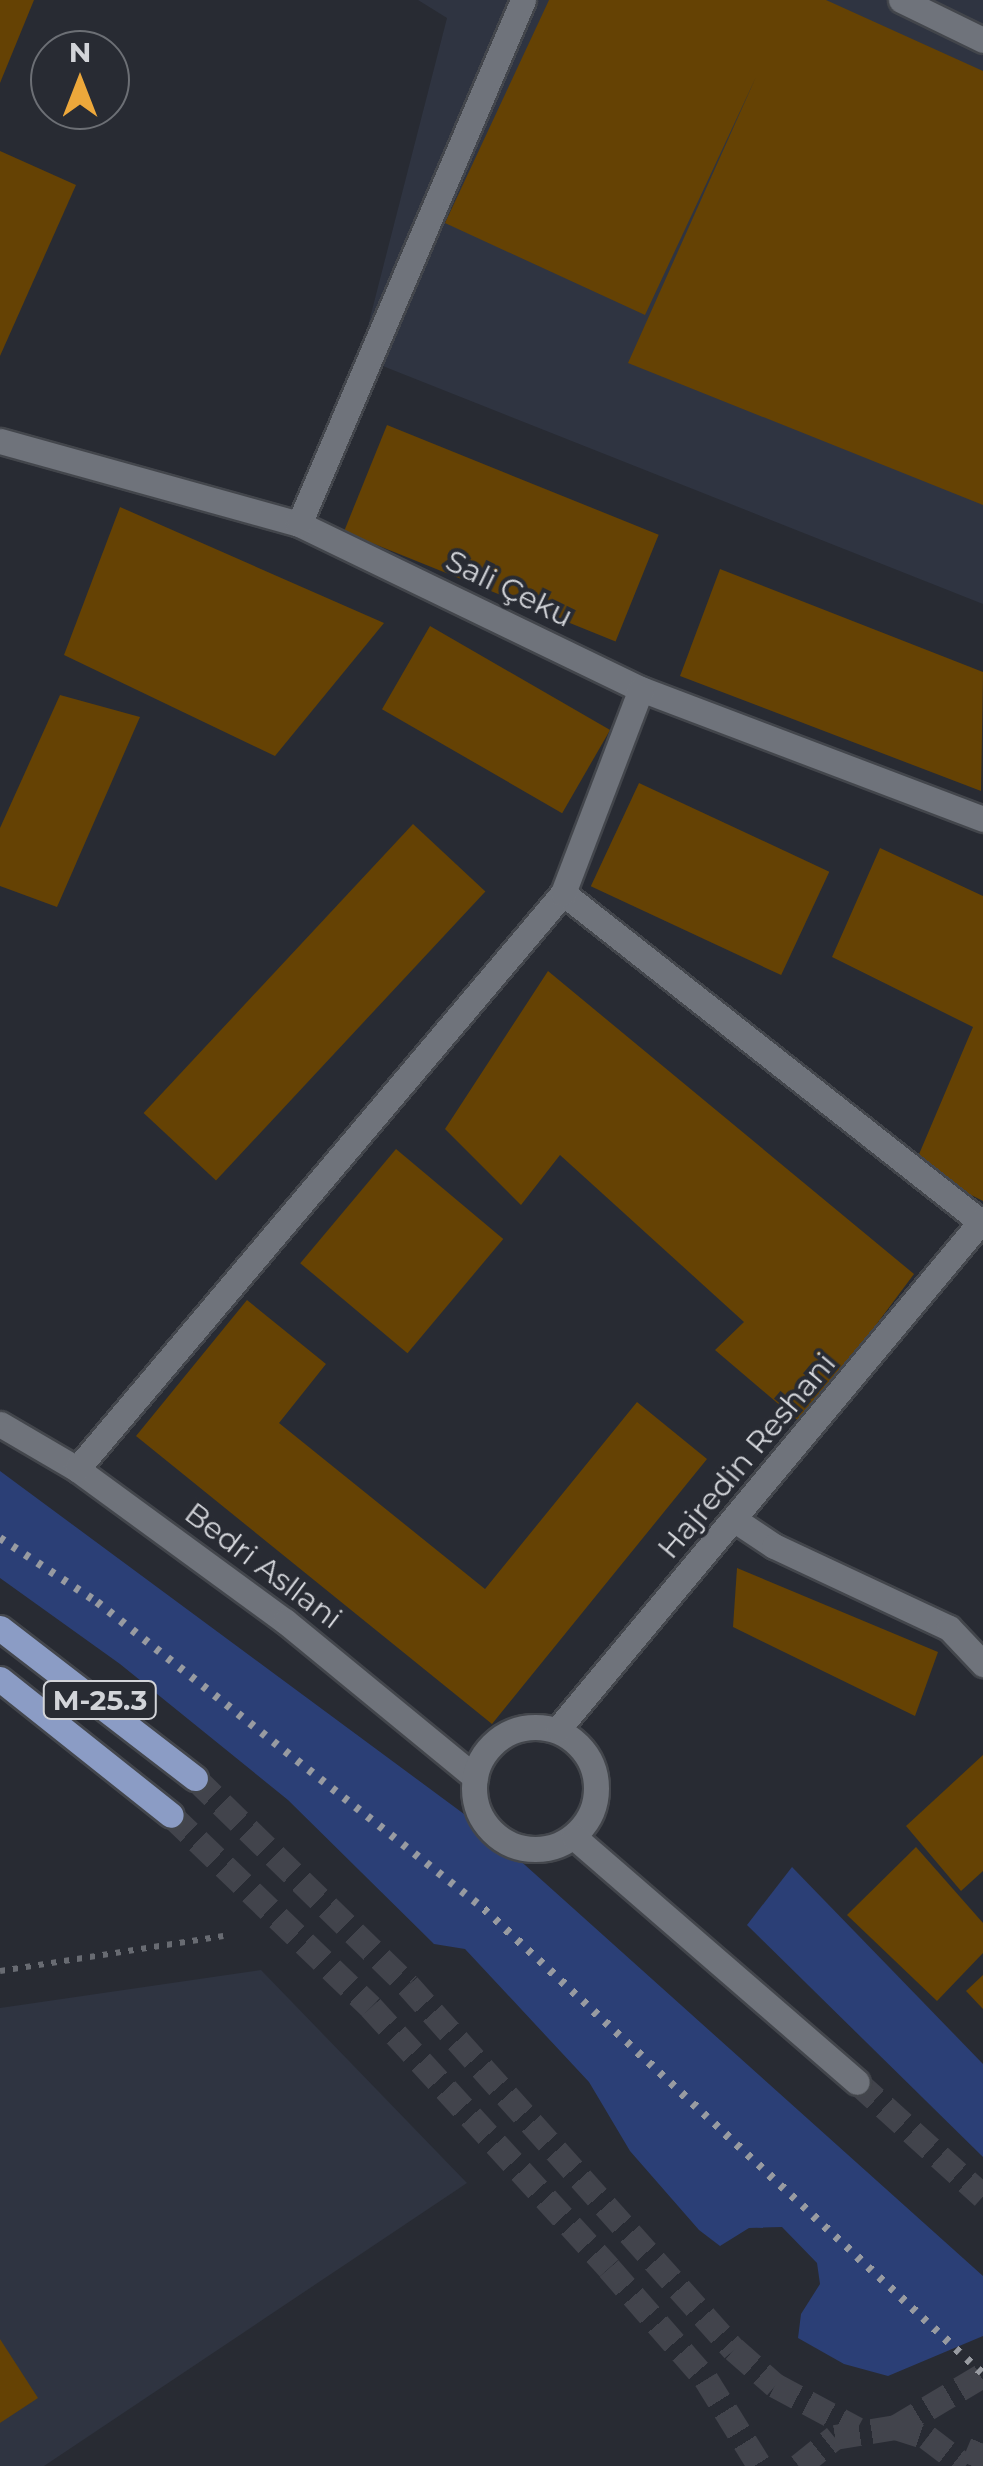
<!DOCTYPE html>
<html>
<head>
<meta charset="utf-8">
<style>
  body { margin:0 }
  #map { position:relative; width:983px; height:2466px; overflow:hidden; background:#282b33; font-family:Montserrat,sans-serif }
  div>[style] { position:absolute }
  .built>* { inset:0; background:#2f3441 }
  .green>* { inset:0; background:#2b3f76 }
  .building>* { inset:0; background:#654204; transform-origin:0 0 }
  .minor-tunnel>* { height:25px; margin-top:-12.5px; transform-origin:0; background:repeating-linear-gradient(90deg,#42444c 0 25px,transparent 0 37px) }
  .major-tunnel>* { height:25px; margin-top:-12.5px; transform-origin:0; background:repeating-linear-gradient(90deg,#42444c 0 25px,transparent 0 37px) }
  .path>* { height:6px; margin-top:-3px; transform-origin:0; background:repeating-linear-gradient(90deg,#686b72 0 5px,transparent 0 13px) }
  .roads { filter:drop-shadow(2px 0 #43464c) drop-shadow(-2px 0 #43464c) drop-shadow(0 2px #43464c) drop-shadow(0 -2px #43464c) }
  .minor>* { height:25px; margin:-12.5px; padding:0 12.5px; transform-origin:12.5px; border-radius:12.5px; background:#6f737b }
  .minor>.ring { margin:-12.5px; padding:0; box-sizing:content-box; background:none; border:25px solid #6f737b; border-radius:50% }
  .major>* { height:25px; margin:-12.5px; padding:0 12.5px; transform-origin:12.5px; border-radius:12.5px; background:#8b9cc5 }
  .rail>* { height:8px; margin-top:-4px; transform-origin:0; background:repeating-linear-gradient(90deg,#989ba1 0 5px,transparent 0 15px) }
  span { translate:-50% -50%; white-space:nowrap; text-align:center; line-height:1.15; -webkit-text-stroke:8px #282b33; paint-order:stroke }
  .shield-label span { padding:2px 8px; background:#282b33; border:2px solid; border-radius:8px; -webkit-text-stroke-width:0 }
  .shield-label { font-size:28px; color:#d2d4d9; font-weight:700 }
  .street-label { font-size:30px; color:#d2d4d9 }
  .north { position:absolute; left:30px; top:30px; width:100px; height:100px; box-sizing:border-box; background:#282b33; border:2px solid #6c6f75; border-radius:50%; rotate:0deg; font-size:28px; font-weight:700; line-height:40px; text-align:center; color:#d2d4d9 }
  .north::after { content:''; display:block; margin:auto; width:35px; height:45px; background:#eda83b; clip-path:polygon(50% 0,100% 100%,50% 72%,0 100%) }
</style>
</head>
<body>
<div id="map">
  <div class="built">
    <i style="clip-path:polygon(418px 0,983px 0,983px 604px,360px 357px,447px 18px)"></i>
    <i style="clip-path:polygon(261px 1970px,467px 2183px,44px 2466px,0 2466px,0 2008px)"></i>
  </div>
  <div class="green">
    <i style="clip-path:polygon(0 1471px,487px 1831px,983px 2276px,983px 2336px,888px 2376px,844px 2364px,798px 2338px,801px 2314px,820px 2284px,817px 2263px,782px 2227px,749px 2228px,720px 2246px,699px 2230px,630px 2151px,589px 2082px,465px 1949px,434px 1944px,288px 1800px,120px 1664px,0 1578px)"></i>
    <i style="clip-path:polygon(792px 1867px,983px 2064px,983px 2157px,747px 1925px)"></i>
  </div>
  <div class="building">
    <i style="clip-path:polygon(0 0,34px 0,0 83px)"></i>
    <i style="clip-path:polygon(549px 0,826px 0,983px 71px,983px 505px,628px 363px,756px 77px,645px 315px,445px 223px)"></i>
    <i style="clip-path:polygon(0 151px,76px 185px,0 356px)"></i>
    <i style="left:387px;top:425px;width:293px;height:115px;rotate:22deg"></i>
    <i style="clip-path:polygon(120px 507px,384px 623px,275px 756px,64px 655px)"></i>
    <i style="clip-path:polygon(720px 569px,983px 672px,981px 791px,680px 676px)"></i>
    <i style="left:430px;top:626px;width:208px;height:96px;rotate:30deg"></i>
    <i style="clip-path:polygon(60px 695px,140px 717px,57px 907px,0 886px,0 828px)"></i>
    <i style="left:639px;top:783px;width:210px;height:114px;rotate:25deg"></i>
    <i style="left:413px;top:824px;width:99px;height:395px;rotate:43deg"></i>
    <i style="clip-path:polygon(880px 848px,983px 896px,983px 1201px,914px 1166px,973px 1027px,832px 957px)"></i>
    <i style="clip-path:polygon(548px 971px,914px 1274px,802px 1424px,715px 1350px,744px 1322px,560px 1155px,521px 1205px,445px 1129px)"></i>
    <i style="left:396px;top:1149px;width:140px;height:149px;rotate:40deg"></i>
    <i style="clip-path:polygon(247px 1300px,326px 1364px,279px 1423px,485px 1589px,637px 1402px,707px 1459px,492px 1724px,136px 1436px)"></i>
    <i style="clip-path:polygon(737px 1568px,938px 1652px,915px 1716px,733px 1627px)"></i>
    <i style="clip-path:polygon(983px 1755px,983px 1871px,961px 1891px,906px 1826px)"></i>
    <i style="clip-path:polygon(916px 1847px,983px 1923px,983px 1953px,937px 2001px,847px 1915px)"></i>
    <i style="clip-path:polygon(983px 1975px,983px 2009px,966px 1991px)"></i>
    <i style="clip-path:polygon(0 2339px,38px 2398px,0 2423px)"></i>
  </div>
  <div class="minor-tunnel">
    <i style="left:857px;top:2082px;width:170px;rotate:42.1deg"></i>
  </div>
  <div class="major-tunnel">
    <i style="left:195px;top:1778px;width:297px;rotate:44.2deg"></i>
    <i style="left:408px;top:1985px;width:489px;rotate:48.2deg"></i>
    <i style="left:734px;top:2349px;width:55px;rotate:41.3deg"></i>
    <i style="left:775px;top:2385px;width:93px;rotate:28.2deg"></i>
    <i style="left:171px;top:1815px;width:277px;rotate:43.8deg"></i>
    <i style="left:371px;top:2007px;width:353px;rotate:47.6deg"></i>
    <i style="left:609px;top:2268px;width:147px;rotate:48.9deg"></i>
    <i style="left:706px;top:2379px;width:102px;rotate:58.2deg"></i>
    <i style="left:896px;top:2427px;width:101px;rotate:-30.9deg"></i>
    <i style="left:799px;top:2466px;width:46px;rotate:-38.9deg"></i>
    <i style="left:835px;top:2437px;width:62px;rotate:-9.3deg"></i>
    <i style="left:896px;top:2427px;width:33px;rotate:18deg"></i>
    <i style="left:927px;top:2437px;width:48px;rotate:37.3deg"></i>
    <i style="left:973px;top:2466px;width:25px;rotate:-67deg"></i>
  </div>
  <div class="path">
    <i style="left:0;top:1971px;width:226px;rotate:-8.9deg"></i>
  </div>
  <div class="roads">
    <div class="minor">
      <i style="left:901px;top:0;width:91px;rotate:26deg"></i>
      <i style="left:0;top:441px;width:310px;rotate:15.5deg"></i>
      <i style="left:299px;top:524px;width:380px;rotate:25.8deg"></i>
      <i style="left:641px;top:689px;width:366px;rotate:20.8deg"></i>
      <i style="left:299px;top:524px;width:570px;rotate:-66.85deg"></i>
      <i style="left:563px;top:893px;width:532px;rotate:38.21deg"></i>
      <i style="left:0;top:1424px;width:89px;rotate:30.3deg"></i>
      <i style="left:77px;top:1469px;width:258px;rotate:36.2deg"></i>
      <i style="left:285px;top:1621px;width:246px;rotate:39.4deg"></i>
      <i style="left:77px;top:1469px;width:754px;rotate:-49.84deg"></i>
      <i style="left:563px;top:893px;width:218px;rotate:-69.1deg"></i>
      <i style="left:735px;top:1520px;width:47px;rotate:33.7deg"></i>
      <i style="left:774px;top:1546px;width:193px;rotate:25.1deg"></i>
      <i style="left:949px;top:1628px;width:50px;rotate:46.6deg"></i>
      <i class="ring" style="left:474px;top:1727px;width:97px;height:97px"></i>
      <i style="left:558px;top:1729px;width:664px;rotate:-50.19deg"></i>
      <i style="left:574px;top:1837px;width:374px;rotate:40.9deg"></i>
    </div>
    <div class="major">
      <i style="left:0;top:1628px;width:246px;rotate:37.6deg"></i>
      <i style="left:0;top:1679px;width:218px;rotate:38.5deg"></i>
    </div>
  </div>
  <div class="rail">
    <i style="left:0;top:1538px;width:116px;rotate:33.4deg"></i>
    <i style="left:97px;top:1602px;width:494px;rotate:38.4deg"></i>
    <i style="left:484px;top:1909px;width:682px;rotate:42.98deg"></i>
  </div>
  <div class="shield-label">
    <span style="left:100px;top:1700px">M-25.3</span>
  </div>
  <div class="street-label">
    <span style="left:509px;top:589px;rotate:26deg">Sali Çeku</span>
    <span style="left:747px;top:1456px;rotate:-50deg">Hajredin Reshani</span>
    <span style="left:263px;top:1566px;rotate:37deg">Bedri Asllani</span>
  </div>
  <div class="north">N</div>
</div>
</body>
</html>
